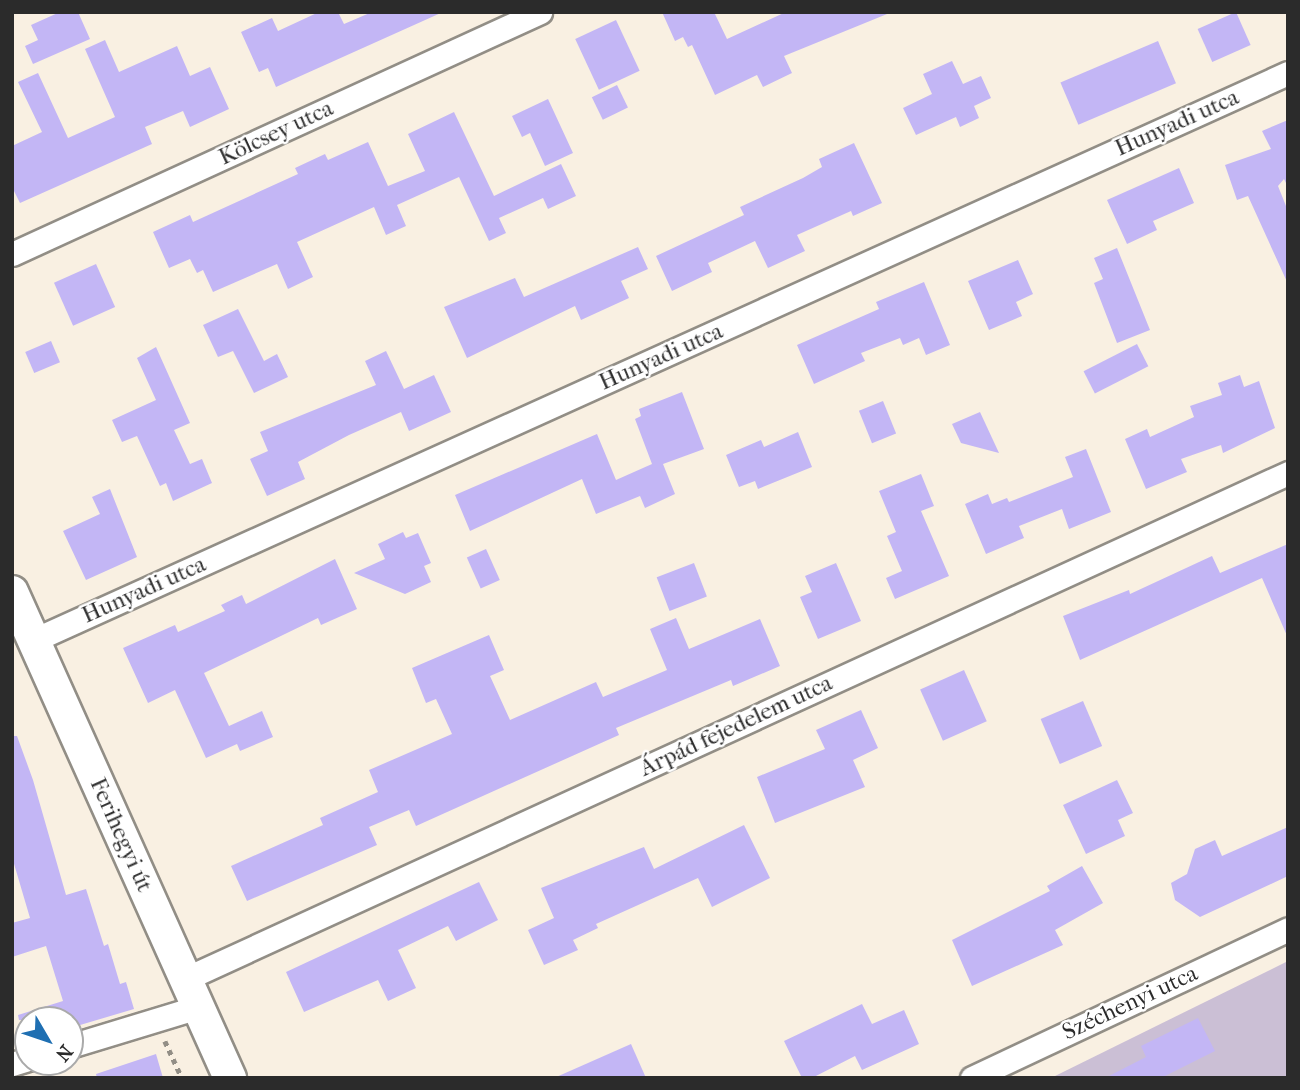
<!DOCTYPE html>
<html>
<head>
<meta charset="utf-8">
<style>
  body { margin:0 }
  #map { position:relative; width:1300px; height:1090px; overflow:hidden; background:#f9f0e2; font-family:"IM FELL French Canon",serif }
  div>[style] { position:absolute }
  .industrial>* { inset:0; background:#cbbfd5 }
  .building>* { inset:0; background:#c3b6f5; transform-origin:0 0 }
  .path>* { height:4.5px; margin-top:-2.25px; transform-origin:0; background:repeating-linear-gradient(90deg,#928e86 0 5px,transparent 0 10px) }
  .roads { filter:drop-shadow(2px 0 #928e86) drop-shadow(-2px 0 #928e86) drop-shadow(0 2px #928e86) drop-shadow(0 -2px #928e86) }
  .street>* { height:23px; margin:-11.5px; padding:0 11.5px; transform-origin:11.5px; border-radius:11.5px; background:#fff }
  .secondary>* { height:32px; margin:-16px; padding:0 16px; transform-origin:16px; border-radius:16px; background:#fff }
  span { translate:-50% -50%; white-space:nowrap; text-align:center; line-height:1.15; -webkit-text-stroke:5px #fff; paint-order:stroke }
  .street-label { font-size:23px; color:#2b2b2b }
  .frame { position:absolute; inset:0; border:14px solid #2b2b2b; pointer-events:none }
  .north { position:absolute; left:14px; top:1006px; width:70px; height:70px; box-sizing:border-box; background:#fff; border:2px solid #aaa; border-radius:50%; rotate:129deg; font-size:19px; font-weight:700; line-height:28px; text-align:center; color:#2b2b2b }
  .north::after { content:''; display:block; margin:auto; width:24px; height:32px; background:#1f6fb2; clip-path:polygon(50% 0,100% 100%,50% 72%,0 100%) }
</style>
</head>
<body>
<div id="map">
  <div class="industrial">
    <i style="clip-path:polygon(1288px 961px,1288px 1078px,1051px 1078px)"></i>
  </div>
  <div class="building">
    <i style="clip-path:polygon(60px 12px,78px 12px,90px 39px,33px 64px,25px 46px,38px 40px,31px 25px)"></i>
    <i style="clip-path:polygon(319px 12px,338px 12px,344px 24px,372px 12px,443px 12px,276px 87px,268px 68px,259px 72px,241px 32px,272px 18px,278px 31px)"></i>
    <i style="clip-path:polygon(662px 12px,714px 12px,727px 39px,786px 12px,892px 12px,784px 56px,792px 73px,763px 87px,757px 75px,715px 95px,692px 45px,688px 47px,683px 37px,675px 41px)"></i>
    <i style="left:1236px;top:12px;width:36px;height:42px;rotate:66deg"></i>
    <i style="left:616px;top:20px;width:56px;height:45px;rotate:65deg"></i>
    <i style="clip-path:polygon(105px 40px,119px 72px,177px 46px,190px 76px,210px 67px,229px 109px,190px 127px,183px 111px,145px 127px,152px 144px,20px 203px,12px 187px,12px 146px,42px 132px,18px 82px,38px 73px,68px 138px,115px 117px,85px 49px)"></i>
    <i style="left:1158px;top:41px;width:46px;height:106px;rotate:67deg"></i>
    <i style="clip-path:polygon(952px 61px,963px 84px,981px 76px,991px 98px,974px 106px,979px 118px,960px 127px,956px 117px,916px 135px,903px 108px,932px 94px,923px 74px)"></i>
    <i style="left:617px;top:85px;width:25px;height:28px;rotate:64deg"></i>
    <i style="clip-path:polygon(548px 99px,573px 153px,545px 166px,530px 133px,522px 137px,512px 116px)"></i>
    <i style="clip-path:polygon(454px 112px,494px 196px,561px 164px,576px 196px,548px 209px,543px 198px,499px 218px,506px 233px,489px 241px,459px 177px,397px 205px,406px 226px,386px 235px,374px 207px,297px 242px,313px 277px,288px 289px,277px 264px,213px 292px,203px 270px,197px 273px,190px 259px,169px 268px,153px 232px,190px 215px,193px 222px,298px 174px,295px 168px,325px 154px,328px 160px,368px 142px,388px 186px,425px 171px,408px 134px)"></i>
    <i style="clip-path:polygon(1288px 120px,1288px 187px,1284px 179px,1278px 186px,1288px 211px,1288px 284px,1248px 196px,1237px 200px,1225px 165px,1271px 149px,1262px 131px)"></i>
    <i style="clip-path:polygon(854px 143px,882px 203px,853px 216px,851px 211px,797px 235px,805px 251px,768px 268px,755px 241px,708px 263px,712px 272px,672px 291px,656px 256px,744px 215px,740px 207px,803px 178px,822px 167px,819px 159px)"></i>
    <i style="clip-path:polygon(1179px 168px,1194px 203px,1153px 221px,1157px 230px,1127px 244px,1107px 200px)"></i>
    <i style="clip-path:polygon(638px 247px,648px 269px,621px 281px,629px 298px,581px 320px,575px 306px,467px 358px,444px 307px,515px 278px,524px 297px)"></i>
    <i style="clip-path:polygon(1117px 248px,1150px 330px,1117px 343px,1094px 283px,1103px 279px,1094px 258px)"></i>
    <i style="clip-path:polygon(1018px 260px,1033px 294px,1016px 302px,1022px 316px,989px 330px,968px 281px)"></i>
    <i style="left:96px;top:264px;width:47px;height:46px;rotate:66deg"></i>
    <i style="clip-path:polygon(924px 282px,950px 345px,926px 355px,919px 338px,903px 345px,900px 338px,861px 353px,865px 361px,814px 384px,797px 345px,879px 309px,876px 302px)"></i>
    <i style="clip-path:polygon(238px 309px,264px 361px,277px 354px,288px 377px,254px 393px,233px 351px,218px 357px,203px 325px)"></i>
    <i style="left:51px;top:341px;width:23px;height:28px;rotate:67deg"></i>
    <i style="left:1137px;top:344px;width:25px;height:60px;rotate:63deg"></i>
    <i style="clip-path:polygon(156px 347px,190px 423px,174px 430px,190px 464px,202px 459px,212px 483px,173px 501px,166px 483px,160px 486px,137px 436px,122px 442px,112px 420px,156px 400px,137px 358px)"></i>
    <i style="clip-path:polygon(386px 351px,404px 389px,434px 375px,451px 412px,409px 431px,401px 412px,349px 435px,298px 462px,305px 479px,267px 496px,250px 459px,268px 451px,260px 432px,376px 385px,365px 361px)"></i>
    <i style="clip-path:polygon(1240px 375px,1244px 387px,1259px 381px,1275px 428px,1223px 453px,1221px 445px,1181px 459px,1187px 472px,1146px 489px,1125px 439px,1147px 429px,1150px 437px,1194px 417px,1190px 406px,1222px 395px,1218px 383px)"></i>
    <i style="clip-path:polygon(682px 392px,704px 449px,663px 464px,675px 494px,645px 508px,640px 496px,596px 514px,582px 479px,470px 531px,455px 495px,597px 434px,616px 480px,652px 464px,635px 419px,641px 416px,639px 409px)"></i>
    <i style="left:883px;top:401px;width:35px;height:26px;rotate:68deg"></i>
    <i style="clip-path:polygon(980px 412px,999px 453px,961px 443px,952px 424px)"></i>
    <i style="clip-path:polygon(798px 432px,812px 467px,758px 489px,755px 481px,739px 487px,726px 455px,761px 440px,764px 447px)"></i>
    <i style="clip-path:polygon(1086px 449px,1111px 512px,1069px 529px,1062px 509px,1019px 526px,1024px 538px,986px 554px,965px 504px,988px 494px,992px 504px,1007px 498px,1009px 502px,1073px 477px,1065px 457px)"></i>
    <i style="clip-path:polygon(921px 474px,934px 506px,921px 511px,949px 576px,895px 599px,886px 578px,902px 571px,887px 536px,896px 532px,879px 491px)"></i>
    <i style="clip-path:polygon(110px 489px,137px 557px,86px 580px,63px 531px,100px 514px,92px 497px)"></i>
    <i style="clip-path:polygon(403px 532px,406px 538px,418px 533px,431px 563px,424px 566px,431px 582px,405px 594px,354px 573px,385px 559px,378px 544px)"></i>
    <i style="clip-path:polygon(1288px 544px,1288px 638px,1262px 578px,1080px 660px,1063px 616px,1129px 590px,1130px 594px,1212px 556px,1220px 573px)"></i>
    <i style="left:486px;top:549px;width:34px;height:21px;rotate:66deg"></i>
    <i style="clip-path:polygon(335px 559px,357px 609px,321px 625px,318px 618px,204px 673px,229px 726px,262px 711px,273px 737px,240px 751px,237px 744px,206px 758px,175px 690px,148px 703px,123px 648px,175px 625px,178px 632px,225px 611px,221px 605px,242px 595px,246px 604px)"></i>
    <i style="left:694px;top:563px;width:36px;height:40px;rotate:69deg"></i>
    <i style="clip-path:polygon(836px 563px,861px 621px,818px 639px,800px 597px,812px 592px,805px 576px)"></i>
    <i style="clip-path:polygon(676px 618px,689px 649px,760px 619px,780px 666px,733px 686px,731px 680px,616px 728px,619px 735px,416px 826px,409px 810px,369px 827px,377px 845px,247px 901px,231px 866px,323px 825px,320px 818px,378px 792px,369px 770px,452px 734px,436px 699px,426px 703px,412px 668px,489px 635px,504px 670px,490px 676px,510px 720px,596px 682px,603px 697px,667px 670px,650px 629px)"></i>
    <i style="left:964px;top:670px;width:56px;height:48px;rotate:66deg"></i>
    <i style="left:1083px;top:701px;width:49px;height:46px;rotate:67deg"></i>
    <i style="clip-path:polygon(861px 710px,878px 748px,853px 760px,865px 787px,775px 823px,757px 777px,825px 749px,816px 730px)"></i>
    <i style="clip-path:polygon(12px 736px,17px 736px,33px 780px,66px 895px,86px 889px,104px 946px,108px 944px,120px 984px,126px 982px,134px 1009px,70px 1028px,70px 1020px,19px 1020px,18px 1015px,63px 1001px,46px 946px,12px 957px,12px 923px,30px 918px,12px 857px)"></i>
    <i style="clip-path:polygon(1117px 780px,1133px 813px,1118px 820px,1125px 836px,1086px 854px,1063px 805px)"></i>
    <i style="clip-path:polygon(744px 825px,770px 878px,712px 907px,698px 878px,596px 924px,598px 928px,573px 940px,578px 950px,544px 965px,528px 930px,554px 918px,541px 888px,644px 847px,654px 869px)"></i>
    <i style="clip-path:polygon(1288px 827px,1288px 876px,1200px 917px,1175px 900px,1171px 883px,1187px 874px,1195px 849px,1215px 840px,1222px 856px)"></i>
    <i style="clip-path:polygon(1082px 866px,1103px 903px,1055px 930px,1063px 945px,972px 986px,952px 940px,1050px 891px,1047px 886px)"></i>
    <i style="clip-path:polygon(479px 882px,498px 920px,456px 941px,448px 926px,398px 950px,416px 988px,388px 1001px,378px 980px,304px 1012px,286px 972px)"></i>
    <i style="clip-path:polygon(862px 1004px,872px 1024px,904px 1010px,919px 1044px,862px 1070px,855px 1056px,812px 1078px,802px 1078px,784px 1041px)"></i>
    <i style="clip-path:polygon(1198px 1018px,1215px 1051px,1161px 1078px,1105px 1078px,1146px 1057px,1141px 1046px)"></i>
    <i style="clip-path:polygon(631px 1044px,646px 1078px,554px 1078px)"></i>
    <i style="clip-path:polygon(156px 1054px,163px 1078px,97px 1078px,96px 1074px)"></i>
  </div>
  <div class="path">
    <i style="left:165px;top:1041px;width:41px;rotate:65.3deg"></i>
  </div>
  <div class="roads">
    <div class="street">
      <i style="left:12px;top:254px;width:581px;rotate:-24.62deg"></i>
      <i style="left:34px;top:640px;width:1376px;rotate:-24.33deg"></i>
      <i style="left:185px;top:979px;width:1214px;rotate:-24.64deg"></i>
      <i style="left:70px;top:1046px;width:134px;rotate:-16.9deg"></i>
      <i style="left:12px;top:1064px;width:17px;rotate:-17deg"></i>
      <i style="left:972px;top:1078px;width:349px;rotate:-25.2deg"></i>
    </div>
    <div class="secondary">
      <i style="left:12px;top:592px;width:533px;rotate:65.84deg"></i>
    </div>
  </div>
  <div class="street-label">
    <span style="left:1177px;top:123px;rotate:-24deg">Hunyadi utca</span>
    <span style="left:276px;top:133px;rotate:-25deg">Kölcsey utca</span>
    <span style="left:661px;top:357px;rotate:-24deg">Hunyadi utca</span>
    <span style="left:144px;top:590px;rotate:-24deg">Hunyadi utca</span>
    <span style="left:736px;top:726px;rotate:-25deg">Árpád fejedelem utca</span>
    <span style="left:121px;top:835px;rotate:66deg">Ferihegyi út</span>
    <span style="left:1130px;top:1003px;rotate:-25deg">Széchenyi utca</span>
  </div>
  <div class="frame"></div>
  <div class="north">N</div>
</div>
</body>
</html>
